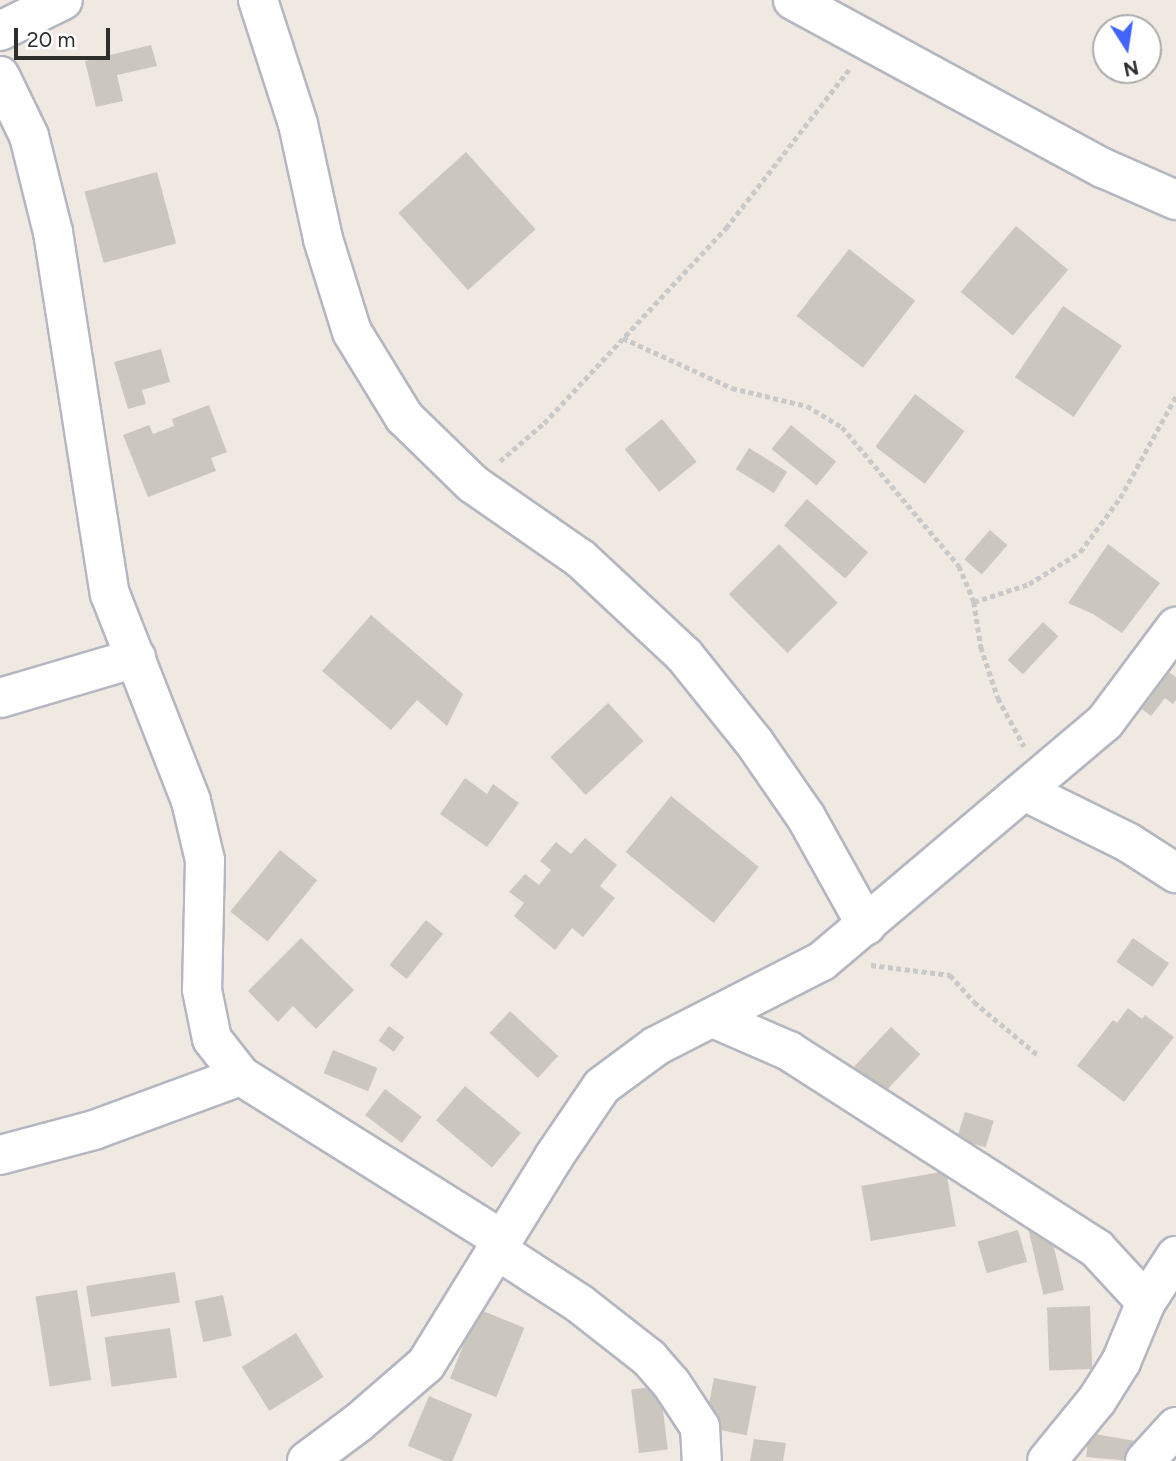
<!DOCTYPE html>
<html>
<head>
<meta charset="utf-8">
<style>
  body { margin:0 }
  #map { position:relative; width:1176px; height:1461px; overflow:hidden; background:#efe9e1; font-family:Figtree,sans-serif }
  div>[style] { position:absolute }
  .building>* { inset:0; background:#cbc7bf; transform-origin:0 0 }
  .path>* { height:4.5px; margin-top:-2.25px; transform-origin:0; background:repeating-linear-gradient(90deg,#c9c9c9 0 5px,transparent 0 8.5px) }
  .roads { filter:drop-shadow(2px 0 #b4b7c1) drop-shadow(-2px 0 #b4b7c1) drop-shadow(0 2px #b4b7c1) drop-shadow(0 -2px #b4b7c1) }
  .street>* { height:38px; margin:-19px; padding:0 19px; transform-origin:19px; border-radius:19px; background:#fff }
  span { translate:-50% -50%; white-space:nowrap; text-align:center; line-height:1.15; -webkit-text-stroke:5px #fff; paint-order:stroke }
  .north { position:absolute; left:1092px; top:14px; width:70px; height:70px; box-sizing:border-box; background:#fff; border:2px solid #ababab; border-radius:50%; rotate:168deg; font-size:19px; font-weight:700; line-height:28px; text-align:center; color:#2e2e2e }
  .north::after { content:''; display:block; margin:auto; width:24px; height:32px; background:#4264fb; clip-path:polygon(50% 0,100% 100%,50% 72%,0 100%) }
  .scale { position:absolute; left:14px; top:28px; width:96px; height:32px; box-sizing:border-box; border:4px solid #2e2e2e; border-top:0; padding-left:9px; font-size:21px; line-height:24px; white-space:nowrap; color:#2e2e2e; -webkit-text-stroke:5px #fff; paint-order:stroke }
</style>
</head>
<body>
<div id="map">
  <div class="building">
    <i style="clip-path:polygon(151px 45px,157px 66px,117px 75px,123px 101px,96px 107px,85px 61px)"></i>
    <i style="left:466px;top:152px;width:104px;height:91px;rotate:48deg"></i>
    <i style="left:157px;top:172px;width:74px;height:75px;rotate:75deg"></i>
    <i style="left:1016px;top:226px;width:68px;height:86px;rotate:40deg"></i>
    <i style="left:849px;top:249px;width:84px;height:85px;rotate:38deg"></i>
    <i style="left:1063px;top:306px;width:71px;height:86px;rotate:34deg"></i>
    <i style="clip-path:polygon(161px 349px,170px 382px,142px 390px,146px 404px,128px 409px,114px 362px)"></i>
    <i style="left:915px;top:394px;width:62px;height:66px;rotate:37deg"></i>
    <i style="clip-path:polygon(209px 405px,227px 452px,211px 458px,216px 471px,148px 497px,123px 435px,149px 425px,153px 434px,174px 426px,172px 419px)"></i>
    <i style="left:662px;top:419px;width:55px;height:48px;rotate:51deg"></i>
    <i style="left:791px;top:425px;width:58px;height:31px;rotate:39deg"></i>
    <i style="left:749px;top:448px;width:45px;height:25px;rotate:32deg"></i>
    <i style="left:807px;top:499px;width:81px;height:35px;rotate:41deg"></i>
    <i style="left:990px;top:530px;width:23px;height:39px;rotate:41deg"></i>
    <i style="left:779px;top:544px;width:83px;height:71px;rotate:45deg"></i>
    <i style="clip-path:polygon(1108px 544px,1160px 583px,1122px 633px,1093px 614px,1068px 603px)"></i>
    <i style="clip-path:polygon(371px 615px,463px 694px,447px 726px,417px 700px,391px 730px,322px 671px)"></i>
    <i style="left:1043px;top:622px;width:21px;height:52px;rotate:43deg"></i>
    <i style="clip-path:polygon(1166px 670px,1176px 677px,1176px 700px,1173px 704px,1165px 698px,1151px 716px,1138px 706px)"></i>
    <i style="left:608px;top:703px;width:52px;height:79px;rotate:47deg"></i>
    <i style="clip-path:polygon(465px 778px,487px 794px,493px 784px,519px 803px,487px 847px,440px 814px)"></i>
    <i style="left:671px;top:796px;width:113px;height:72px;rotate:39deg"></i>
    <i style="clip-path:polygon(585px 838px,617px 865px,600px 886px,615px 898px,583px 937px,572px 928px,555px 950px,514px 916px,524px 903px,509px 892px,525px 874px,539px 885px,551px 870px,540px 861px,556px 842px,571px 854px)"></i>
    <i style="left:280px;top:850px;width:48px;height:79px;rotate:39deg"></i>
    <i style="left:426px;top:920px;width:22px;height:58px;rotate:39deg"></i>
    <i style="clip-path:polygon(301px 938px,354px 990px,316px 1029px,293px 1006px,278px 1022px,248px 991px)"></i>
    <i style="left:1133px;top:938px;width:44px;height:29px;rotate:35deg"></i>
    <i style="clip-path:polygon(1128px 1008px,1142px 1019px,1145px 1015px,1174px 1037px,1124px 1102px,1077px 1066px,1113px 1020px,1117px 1023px)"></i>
    <i style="left:510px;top:1011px;width:66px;height:30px;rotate:43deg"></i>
    <i style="left:389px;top:1026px;width:19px;height:18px;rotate:36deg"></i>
    <i style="left:891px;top:1027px;width:40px;height:54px;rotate:43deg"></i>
    <i style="left:333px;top:1050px;width:48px;height:25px;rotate:22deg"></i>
    <i style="left:465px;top:1086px;width:73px;height:45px;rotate:40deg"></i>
    <i style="left:385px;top:1089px;width:46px;height:33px;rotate:37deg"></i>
    <i style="left:965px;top:1112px;width:30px;height:28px;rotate:17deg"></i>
    <i style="left:946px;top:1171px;width:56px;height:86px;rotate:80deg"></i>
    <i style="left:1047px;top:1217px;width:75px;height:21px;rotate:77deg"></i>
    <i style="left:1018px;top:1230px;width:33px;height:42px;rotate:74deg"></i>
    <i style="left:175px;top:1272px;width:31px;height:90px;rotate:81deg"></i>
    <i style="left:77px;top:1290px;width:91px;height:42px;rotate:81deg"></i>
    <i style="left:223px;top:1295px;width:42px;height:29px;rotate:78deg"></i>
    <i style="left:1090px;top:1306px;width:63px;height:43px;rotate:88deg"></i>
    <i style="left:478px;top:1309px;width:50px;height:75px;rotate:22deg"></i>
    <i style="left:170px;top:1328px;width:50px;height:66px;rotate:82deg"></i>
    <i style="left:296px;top:1333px;width:52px;height:64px;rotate:58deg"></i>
    <i style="left:714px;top:1378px;width:43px;height:50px;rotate:11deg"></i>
    <i style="left:660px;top:1386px;width:64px;height:29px;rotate:83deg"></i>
    <i style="left:429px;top:1396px;width:47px;height:54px;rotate:23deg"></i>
    <i style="clip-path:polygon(1089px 1433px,1135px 1441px,1131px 1461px,1086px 1457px)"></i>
    <i style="clip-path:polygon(754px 1439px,786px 1443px,783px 1461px,750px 1461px)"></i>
  </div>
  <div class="path">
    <i style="left:623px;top:338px;width:120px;rotate:24.6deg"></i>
    <i style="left:732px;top:388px;width:77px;rotate:13.5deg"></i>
    <i style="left:807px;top:406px;width:41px;rotate:31deg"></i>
    <i style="left:842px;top:427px;width:182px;rotate:49.9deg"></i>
    <i style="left:959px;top:566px;width:39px;rotate:67deg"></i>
    <i style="left:974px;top:602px;width:46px;rotate:81.2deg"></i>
    <i style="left:981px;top:647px;width:54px;rotate:71.6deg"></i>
    <i style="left:998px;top:698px;width:55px;rotate:61.6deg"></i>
    <i style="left:500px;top:461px;width:58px;rotate:-40.8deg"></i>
    <i style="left:544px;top:423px;width:267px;rotate:-47deg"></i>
    <i style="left:726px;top:228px;width:202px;rotate:-52.2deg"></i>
    <i style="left:974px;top:602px;width:58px;rotate:-18.1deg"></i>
    <i style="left:1029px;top:584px;width:60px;rotate:-32.1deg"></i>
    <i style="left:1080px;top:552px;width:67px;rotate:-53.5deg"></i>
    <i style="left:1120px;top:498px;width:116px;rotate:-61.2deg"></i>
    <i style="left:871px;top:965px;width:80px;rotate:7.2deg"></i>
    <i style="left:950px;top:975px;width:36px;rotate:48deg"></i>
    <i style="left:974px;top:1002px;width:85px;rotate:39.7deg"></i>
  </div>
  <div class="roads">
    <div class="street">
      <i style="left:258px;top:0;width:130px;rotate:72.1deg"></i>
      <i style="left:298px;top:124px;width:118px;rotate:77.7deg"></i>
      <i style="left:323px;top:239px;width:97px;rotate:72.7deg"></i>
      <i style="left:352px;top:332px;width:100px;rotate:58.5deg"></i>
      <i style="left:404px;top:417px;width:96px;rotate:44.2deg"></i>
      <i style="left:473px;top:484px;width:131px;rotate:34.8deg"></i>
      <i style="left:581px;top:559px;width:141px;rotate:43deg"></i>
      <i style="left:684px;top:655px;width:112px;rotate:51.2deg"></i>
      <i style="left:754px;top:742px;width:91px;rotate:55.3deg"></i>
      <i style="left:806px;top:817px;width:124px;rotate:60.9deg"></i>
      <i style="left:793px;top:0;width:353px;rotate:28.5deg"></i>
      <i style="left:1103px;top:168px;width:80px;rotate:23.7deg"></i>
      <i style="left:0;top:31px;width:70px;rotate:-26.2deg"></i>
      <i style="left:0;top:76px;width:67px;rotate:64.2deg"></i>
      <i style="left:29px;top:136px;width:99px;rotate:76deg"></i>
      <i style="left:53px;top:232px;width:366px;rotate:81.1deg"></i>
      <i style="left:110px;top:594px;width:222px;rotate:68.6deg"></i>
      <i style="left:191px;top:801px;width:61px;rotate:76.7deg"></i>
      <i style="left:205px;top:860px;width:130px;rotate:91.3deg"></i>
      <i style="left:202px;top:990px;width:50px;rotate:78.5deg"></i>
      <i style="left:212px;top:1039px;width:47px;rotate:51.9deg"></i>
      <i style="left:241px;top:1076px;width:310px;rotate:32.1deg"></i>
      <i style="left:0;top:698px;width:142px;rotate:-16.4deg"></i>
      <i style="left:1024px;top:791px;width:117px;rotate:26.3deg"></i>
      <i style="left:1129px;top:843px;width:56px;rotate:32.6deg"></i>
      <i style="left:713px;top:1018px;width:83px;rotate:23.5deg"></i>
      <i style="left:789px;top:1051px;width:366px;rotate:32.7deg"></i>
      <i style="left:1097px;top:1249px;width:72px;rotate:47.2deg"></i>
      <i style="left:0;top:1155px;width:97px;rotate:-14.9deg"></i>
      <i style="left:94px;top:1130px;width:157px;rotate:-20.2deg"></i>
      <i style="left:497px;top:1250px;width:99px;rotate:33deg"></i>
      <i style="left:580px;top:1304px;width:88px;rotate:38deg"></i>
      <i style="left:649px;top:1358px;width:33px;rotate:49deg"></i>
      <i style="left:671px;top:1383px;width:53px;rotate:56.6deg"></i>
      <i style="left:700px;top:1427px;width:34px;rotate:87deg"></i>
      <i style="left:307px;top:1461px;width:64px;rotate:-36.7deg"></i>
      <i style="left:358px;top:1423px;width:90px;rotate:-40.9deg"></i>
      <i style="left:426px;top:1364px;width:242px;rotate:-58.3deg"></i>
      <i style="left:553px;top:1158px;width:87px;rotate:-55.8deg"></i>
      <i style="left:602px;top:1086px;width:67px;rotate:-36.5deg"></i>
      <i style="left:656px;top:1046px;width:186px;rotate:-27.1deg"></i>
      <i style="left:822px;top:961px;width:370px;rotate:-40.2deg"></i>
      <i style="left:1105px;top:722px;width:119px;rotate:-53.2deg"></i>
      <i style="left:1047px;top:1461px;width:79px;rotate:-50.7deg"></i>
      <i style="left:1097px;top:1400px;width:45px;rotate:-57.7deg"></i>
      <i style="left:1121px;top:1362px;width:65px;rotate:-67.4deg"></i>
      <i style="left:1146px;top:1302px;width:55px;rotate:-56.9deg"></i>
      <i style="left:1145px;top:1461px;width:46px;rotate:-47.6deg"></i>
    </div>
  </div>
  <div class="north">N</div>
  <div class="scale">20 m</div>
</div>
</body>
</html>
